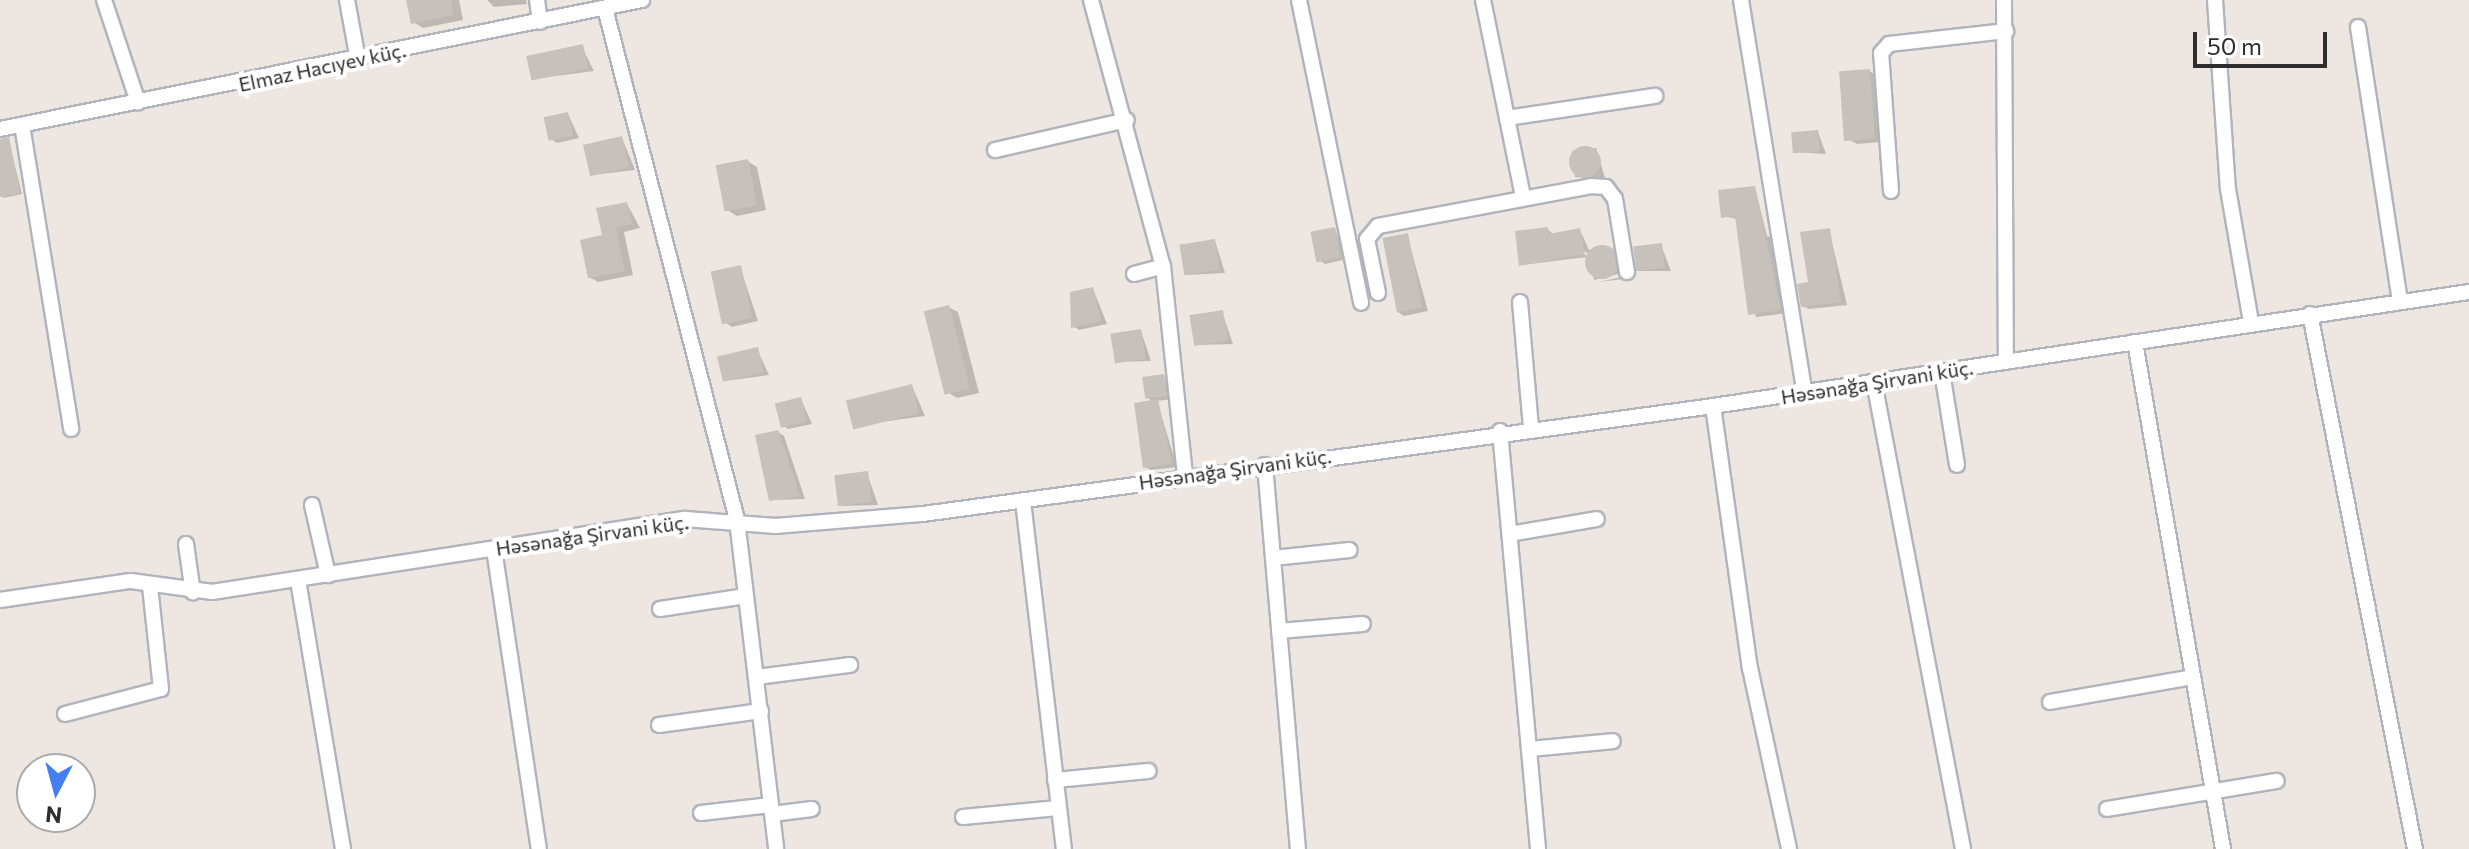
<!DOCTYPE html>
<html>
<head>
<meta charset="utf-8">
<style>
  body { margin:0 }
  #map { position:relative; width:2469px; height:849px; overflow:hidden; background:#eee6e0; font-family:Commissioner,sans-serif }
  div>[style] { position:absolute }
  .shadow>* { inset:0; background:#0003 }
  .building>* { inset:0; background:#c7c1bb; transform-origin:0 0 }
  .round { border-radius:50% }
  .roads { filter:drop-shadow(2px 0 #b0b4bd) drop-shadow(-2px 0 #b0b4bd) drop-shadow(0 2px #b0b4bd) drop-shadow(0 -2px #b0b4bd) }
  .minor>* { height:14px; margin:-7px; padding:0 7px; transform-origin:7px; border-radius:7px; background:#fff }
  span { translate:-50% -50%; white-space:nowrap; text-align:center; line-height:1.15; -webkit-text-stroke:8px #fff; paint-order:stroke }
  .street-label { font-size:20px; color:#2d2d2d }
  .north { position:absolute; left:16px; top:753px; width:80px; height:80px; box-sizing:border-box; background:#fff; border:2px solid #ababab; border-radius:50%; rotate:186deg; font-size:22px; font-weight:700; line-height:32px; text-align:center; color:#2d2d2d }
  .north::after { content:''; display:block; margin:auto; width:28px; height:36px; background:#457df5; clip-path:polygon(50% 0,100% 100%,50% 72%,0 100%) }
  .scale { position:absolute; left:2193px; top:32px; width:134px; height:36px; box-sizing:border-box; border:4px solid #2d2d2d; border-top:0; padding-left:10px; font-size:24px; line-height:28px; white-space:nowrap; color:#2d2d2d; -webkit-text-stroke:6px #fff; paint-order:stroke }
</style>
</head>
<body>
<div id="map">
  <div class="shadow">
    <i style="clip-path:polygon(408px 0,459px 0,463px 20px,423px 28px,413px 22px)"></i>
    <i style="clip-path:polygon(487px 0,526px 0,527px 4px,494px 7px)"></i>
    <i style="clip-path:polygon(582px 47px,594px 71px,533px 79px)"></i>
    <i style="clip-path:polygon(1869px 71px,1876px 75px,1880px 142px,1857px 144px,1850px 140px)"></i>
    <i style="clip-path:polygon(568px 114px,579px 138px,557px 143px,551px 139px)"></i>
    <i style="clip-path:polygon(1818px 132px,1826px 154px,1795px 152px)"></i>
    <i style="clip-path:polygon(622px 138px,635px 170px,592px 175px)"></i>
    <i style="clip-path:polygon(10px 146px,22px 194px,3px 198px,0 148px)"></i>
    <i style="clip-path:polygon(1596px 148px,1605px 178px,1575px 177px,1572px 151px)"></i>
    <i style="clip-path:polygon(747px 161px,757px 167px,766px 210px,737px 216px,727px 210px)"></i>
    <i style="clip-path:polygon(1755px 188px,1767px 236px,1775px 239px,1787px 313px,1756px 317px,1737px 219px,1723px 216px)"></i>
    <i style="clip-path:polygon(627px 204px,640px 228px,624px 232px,633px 275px,598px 282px,589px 277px)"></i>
    <i style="clip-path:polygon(1335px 229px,1347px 259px,1325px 264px,1319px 260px)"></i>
    <i style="clip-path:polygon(1547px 229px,1554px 235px,1580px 230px,1589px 250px,1617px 249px,1622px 273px,1594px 280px,1589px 254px,1578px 247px,1587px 257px,1521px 265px)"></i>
    <i style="clip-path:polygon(1829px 230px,1847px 305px,1809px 309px,1803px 306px)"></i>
    <i style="clip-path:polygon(1407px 235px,1428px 311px,1404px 316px,1398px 312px)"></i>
    <i style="clip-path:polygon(1215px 241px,1225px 273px,1186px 275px)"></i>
    <i style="clip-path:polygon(1661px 245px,1671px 271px,1639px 271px)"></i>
    <i style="clip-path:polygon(740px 267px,758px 321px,732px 327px,726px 323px)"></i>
    <i style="clip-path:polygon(1622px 277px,1623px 279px,1598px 282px)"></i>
    <i style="clip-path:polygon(1093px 289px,1107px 324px,1079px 330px,1073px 326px)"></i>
    <i style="clip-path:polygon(948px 307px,958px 312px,979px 393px,957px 398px,947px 392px)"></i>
    <i style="clip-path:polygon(1222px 312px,1233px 344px,1196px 345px)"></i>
    <i style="clip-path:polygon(1141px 331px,1151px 361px,1116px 362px)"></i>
    <i style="clip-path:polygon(757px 349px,769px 375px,725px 381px)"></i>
    <i style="clip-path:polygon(1164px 376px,1172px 399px,1157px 401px,1177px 467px,1151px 470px,1145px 467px,1154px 402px,1146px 397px)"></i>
    <i style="clip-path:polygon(912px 386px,925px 416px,852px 426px)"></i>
    <i style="clip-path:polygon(801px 399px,812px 424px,788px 429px,782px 425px)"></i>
    <i style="clip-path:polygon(778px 432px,784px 436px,805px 499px,771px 500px)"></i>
    <i style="clip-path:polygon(867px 473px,878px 505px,841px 506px)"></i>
  </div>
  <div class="building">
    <i style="clip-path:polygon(406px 0,451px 0,454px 15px,411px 24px)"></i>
    <i style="left:583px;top:44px;width:25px;height:58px;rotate:78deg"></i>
    <i style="left:1870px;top:69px;width:70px;height:31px;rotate:86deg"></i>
    <i style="left:568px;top:112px;width:24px;height:25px;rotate:78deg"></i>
    <i style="left:1818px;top:130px;width:21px;height:27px;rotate:85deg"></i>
    <i style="left:622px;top:136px;width:32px;height:40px;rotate:77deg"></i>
    <i style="clip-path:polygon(9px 137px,20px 193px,0 197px,0 139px)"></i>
    <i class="round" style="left:1569px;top:146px;width:32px;height:32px"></i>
    <i style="left:748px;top:159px;width:47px;height:33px;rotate:79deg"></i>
    <i style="clip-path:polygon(1755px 186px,1781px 310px,1748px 315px,1735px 216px,1721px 218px,1718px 190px)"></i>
    <i style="clip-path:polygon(627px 202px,632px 224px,616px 227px,625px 271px,588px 278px,580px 240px,602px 235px,596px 208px)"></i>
    <i style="left:1335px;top:227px;width:31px;height:25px;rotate:79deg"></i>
    <i style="clip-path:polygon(1548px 227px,1549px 234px,1580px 228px,1585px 254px,1519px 266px,1515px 231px)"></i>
    <i style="clip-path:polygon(1830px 228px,1841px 302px,1801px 307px,1797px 284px,1808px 282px,1800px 232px)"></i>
    <i style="left:1408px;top:233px;width:76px;height:26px;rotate:79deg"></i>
    <i style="left:1215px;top:239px;width:31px;height:36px;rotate:81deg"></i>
    <i style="left:1662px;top:243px;width:25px;height:29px;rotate:83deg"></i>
    <i class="round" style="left:1585px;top:245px;width:34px;height:34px"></i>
    <i style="left:741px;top:265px;width:54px;height:31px;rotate:78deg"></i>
    <i style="clip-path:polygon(1093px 287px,1101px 321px,1071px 328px,1070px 292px)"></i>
    <i style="left:949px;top:305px;width:86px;height:26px;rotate:76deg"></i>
    <i style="left:1223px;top:310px;width:31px;height:34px;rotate:81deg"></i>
    <i style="left:1141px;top:329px;width:30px;height:31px;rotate:81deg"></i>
    <i style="left:758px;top:347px;width:26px;height:42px;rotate:77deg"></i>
    <i style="left:1164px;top:374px;width:22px;height:22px;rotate:82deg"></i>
    <i style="left:912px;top:384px;width:30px;height:68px;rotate:76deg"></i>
    <i style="left:801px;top:397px;width:25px;height:27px;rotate:76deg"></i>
    <i style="clip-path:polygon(1158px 399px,1172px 464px,1143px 468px,1134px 403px)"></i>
    <i style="clip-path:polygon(778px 430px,800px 496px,769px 501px,755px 435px)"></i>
    <i style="left:868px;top:471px;width:31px;height:34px;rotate:83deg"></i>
  </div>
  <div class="roads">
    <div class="minor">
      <i style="left:104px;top:0;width:108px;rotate:71.6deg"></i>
      <i style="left:347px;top:0;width:61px;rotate:79.6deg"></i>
      <i style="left:537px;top:0;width:22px;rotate:82deg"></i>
      <i style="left:1091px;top:0;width:276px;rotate:74.9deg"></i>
      <i style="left:1163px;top:266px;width:211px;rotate:84deg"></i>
      <i style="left:1299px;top:0;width:309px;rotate:78.4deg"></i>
      <i style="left:1483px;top:0;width:201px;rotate:78.5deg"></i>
      <i style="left:1741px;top:0;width:398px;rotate:80.8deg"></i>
      <i style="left:2004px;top:0;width:362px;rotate:89.7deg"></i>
      <i style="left:2215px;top:0;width:189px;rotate:86.1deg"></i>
      <i style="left:2228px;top:189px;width:135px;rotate:80.2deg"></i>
      <i style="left:605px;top:8px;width:529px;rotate:75.54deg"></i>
      <i style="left:737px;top:520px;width:331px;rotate:83.2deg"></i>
      <i style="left:2358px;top:27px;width:277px;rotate:81.3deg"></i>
      <i style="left:1507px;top:118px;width:150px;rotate:-8.5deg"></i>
      <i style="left:22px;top:125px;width:308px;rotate:80.8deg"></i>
      <i style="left:0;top:129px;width:655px;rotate:-11.36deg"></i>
      <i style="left:995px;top:150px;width:135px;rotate:-12.8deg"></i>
      <i style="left:1891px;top:191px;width:138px;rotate:-94.1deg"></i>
      <i style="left:1881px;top:53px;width:12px;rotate:-48deg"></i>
      <i style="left:1889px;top:44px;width:118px;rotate:-6.3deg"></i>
      <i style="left:1134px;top:274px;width:30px;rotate:-15deg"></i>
      <i style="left:1378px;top:293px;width:55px;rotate:-101.5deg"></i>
      <i style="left:1367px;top:239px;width:17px;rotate:-50deg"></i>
      <i style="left:1378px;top:226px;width:217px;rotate:-10.6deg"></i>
      <i style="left:1591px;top:186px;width:15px;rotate:4deg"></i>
      <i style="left:1606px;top:187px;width:15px;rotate:53deg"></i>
      <i style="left:1615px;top:199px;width:74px;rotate:80.7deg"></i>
      <i style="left:1520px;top:302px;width:125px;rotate:85deg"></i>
      <i style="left:2310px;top:314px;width:545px;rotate:78.9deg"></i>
      <i style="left:2135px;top:342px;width:515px;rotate:80.15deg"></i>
      <i style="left:1942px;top:372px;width:94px;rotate:80.8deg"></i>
      <i style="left:1874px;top:382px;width:475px;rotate:79.2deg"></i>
      <i style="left:1713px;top:406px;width:265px;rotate:82deg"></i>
      <i style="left:1750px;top:668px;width:185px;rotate:77.8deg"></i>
      <i style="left:1500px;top:431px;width:420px;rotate:84.8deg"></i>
      <i style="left:1265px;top:465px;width:385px;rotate:85.1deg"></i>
      <i style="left:1023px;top:501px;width:350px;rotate:83.3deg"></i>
      <i style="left:312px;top:505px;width:72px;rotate:77.1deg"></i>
      <i style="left:1510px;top:534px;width:88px;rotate:-9.8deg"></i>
      <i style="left:186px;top:544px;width:49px;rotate:81.9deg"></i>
      <i style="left:494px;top:549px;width:303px;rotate:81.5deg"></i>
      <i style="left:1273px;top:558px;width:77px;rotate:-5.9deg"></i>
      <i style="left:298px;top:580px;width:273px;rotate:80.5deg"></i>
      <i style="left:0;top:600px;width:132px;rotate:-8.3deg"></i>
      <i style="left:131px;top:581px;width:82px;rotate:7.7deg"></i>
      <i style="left:212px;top:592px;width:479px;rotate:-8.8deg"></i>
      <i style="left:685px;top:519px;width:91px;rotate:4.4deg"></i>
      <i style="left:776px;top:526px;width:147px;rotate:-4.7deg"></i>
      <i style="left:923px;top:514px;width:797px;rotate:-7.78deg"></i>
      <i style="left:1713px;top:406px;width:765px;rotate:-8.58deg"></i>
      <i style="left:660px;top:609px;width:87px;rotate:-8.6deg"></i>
      <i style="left:1279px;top:631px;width:84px;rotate:-4.8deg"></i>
      <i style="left:757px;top:677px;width:94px;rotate:-7.4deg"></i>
      <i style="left:2050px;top:702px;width:145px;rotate:-9.9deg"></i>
      <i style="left:65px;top:714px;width:99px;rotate:-14.6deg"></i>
      <i style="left:161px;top:689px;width:104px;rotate:-96.1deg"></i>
      <i style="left:659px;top:725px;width:103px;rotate:-7.8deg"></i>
      <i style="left:1529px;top:749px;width:84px;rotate:-5.4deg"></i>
      <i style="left:1055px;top:780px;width:94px;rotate:-5.5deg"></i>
      <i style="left:2107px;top:809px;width:172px;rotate:-9.4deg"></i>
      <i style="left:701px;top:813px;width:70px;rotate:-6.5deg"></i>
      <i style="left:772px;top:814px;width:40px;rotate:-7.1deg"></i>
      <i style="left:963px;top:817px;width:95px;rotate:-5.4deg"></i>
    </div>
  </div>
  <div class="street-label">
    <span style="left:322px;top:67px;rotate:-12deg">Elmaz Hacıyev küç.</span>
    <span style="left:1877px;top:382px;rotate:-9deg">Həsənağa Şirvani küç.</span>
    <span style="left:1235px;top:469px;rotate:-8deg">Həsənağa Şirvani küç.</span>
    <span style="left:592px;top:535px;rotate:-8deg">Həsənağa Şirvani küç.</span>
  </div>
  <div class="north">N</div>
  <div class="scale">50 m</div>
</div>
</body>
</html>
